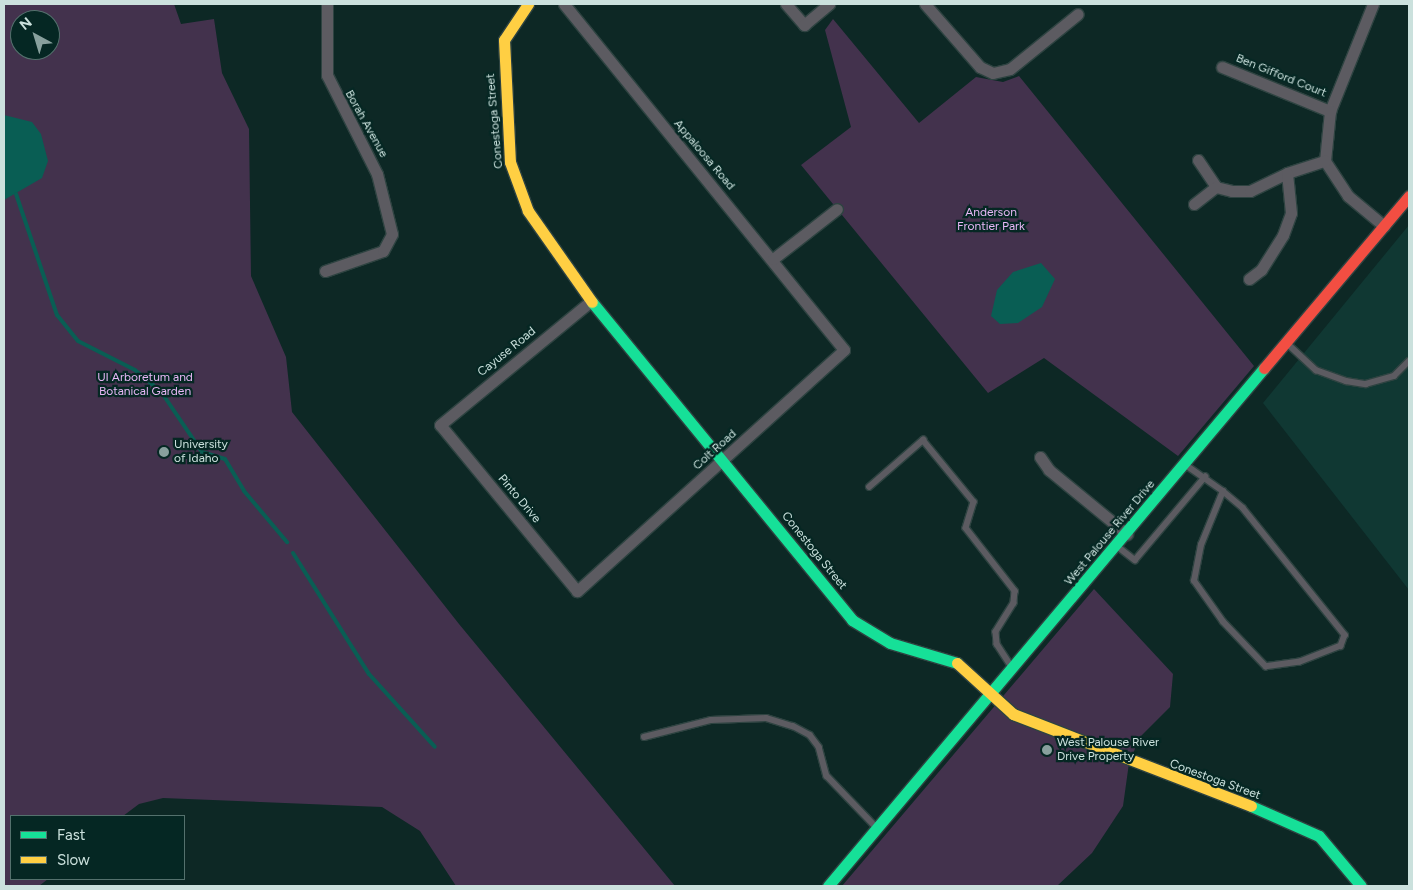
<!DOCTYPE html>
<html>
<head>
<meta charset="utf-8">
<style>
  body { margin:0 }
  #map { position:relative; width:1413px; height:890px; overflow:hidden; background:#0d2825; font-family:Figtree,sans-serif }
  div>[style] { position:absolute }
  .built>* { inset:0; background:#103833 }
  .green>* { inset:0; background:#43324d }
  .water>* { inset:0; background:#095e54 }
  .stream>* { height:4px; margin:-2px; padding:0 2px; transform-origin:2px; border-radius:2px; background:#095e54 }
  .roads { filter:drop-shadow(1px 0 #2e4341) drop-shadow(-1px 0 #2e4341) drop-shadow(0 1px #2e4341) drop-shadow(0 -1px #2e4341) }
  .lane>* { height:5.5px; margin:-2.75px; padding:0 2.75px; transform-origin:2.75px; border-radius:2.75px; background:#5c5b61 }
  .street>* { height:11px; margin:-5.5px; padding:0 5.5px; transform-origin:5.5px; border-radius:5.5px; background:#5c5b61 }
  .fast>* { height:11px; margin:-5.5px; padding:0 5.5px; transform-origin:5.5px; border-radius:5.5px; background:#16e098 }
  .slow>* { height:11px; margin:-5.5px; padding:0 5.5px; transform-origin:5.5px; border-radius:5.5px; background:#ffcf43 }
  .jam>* { height:11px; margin:-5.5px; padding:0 5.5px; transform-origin:5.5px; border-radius:5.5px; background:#f24e42 }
  .dots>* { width:14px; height:14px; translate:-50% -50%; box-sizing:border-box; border:2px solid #052723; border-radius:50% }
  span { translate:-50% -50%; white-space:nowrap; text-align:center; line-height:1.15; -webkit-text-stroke:4.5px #052723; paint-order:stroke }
  .street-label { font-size:12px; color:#cbe1dd }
  .park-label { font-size:12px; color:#e8b7f6 }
  .poi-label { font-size:12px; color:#cbe1dd }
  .left { translate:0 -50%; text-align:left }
  .frame { position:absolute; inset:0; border:5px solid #cbe1dd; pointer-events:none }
  .legend { position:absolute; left:10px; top:815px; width:175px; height:65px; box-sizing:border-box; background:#052723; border:1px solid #54716d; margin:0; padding:6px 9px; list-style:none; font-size:15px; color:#cbe1dd }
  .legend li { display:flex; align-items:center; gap:10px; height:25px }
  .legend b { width:25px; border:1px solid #54716d }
  .north { position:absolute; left:10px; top:10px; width:50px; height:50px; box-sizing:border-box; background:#052723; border:1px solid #54716d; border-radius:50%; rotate:321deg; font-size:14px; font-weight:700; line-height:20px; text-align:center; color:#cbe1dd }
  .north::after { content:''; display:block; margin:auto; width:18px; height:22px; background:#88a09d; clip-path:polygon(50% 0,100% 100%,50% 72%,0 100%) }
</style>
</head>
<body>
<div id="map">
  <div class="built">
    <i style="clip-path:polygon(1409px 225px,1409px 590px,1263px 403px)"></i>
  </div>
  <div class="green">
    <i style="clip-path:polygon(evenodd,4px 4px,174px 4px,181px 24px,214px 19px,222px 73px,249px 129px,251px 276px,286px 357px,292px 412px,459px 624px,675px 886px,456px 886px,420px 831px,382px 807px,163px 798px,139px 804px,123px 816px,11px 816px,11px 879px,48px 879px,39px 886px,4px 886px,4px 4px,20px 20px,50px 20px,50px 50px,20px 50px,20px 20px)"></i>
    <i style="clip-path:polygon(833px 19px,919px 123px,976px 77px,1003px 82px,1019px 76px,1254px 366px,1178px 456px,1044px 358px,988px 393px,801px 165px,851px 127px,825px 30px)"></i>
    <i style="clip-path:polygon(1094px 589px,1173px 674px,1170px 707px,1140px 737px,1129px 763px,1123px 806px,1092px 853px,1057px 886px,842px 886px)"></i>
  </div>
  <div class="water">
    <i style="clip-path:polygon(4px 115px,32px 122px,41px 134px,48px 161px,42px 178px,4px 200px)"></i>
    <i style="clip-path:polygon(1041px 263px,1055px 279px,1042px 307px,1018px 323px,1000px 324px,991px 316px,997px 290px,1013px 272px)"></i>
  </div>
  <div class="stream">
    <i style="left:16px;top:194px;width:128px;rotate:71.3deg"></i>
    <i style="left:57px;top:315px;width:33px;rotate:51deg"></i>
    <i style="left:78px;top:341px;width:64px;rotate:27deg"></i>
    <i style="left:135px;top:370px;width:35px;rotate:40deg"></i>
    <i style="left:162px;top:393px;width:71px;rotate:55.9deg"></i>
    <i style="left:202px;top:452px;width:24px;rotate:17deg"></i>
    <i style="left:225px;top:459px;width:37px;rotate:59deg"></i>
    <i style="left:244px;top:491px;width:67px;rotate:49.9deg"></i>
    <i style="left:293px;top:553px;width:143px;rotate:57.9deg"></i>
    <i style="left:369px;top:674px;width:98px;rotate:47.9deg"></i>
  </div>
  <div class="roads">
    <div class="lane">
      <i style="left:1287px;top:343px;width:40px;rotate:43deg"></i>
      <i style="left:1316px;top:370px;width:32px;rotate:20deg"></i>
      <i style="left:1346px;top:381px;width:20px;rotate:9deg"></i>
      <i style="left:1366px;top:384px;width:29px;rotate:-16deg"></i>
      <i style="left:1394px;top:376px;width:21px;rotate:-45deg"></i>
      <i style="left:1186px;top:465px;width:45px;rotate:35.1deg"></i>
      <i style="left:1223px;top:491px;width:26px;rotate:40deg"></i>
      <i style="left:1243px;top:508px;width:163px;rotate:51.2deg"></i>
      <i style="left:1345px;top:635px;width:12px;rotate:110deg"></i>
      <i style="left:1341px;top:646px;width:44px;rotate:158.7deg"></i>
      <i style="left:1300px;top:662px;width:34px;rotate:172deg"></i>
      <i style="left:1266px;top:667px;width:62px;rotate:-133.7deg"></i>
      <i style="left:1223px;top:622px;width:50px;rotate:-125.3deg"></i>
      <i style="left:1194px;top:581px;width:37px;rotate:-79deg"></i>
      <i style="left:1201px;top:545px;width:58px;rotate:-67.8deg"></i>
      <i style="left:869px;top:487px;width:72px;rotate:-41deg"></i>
      <i style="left:923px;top:440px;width:80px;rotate:50.6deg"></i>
      <i style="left:974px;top:502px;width:27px;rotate:107deg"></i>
      <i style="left:966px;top:528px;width:80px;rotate:52.1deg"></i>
      <i style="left:1015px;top:591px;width:12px;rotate:95deg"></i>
      <i style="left:1014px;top:603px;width:34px;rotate:122deg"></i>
      <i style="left:996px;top:632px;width:12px;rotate:85deg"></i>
      <i style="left:997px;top:644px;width:27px;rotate:57deg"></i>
      <i style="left:1117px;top:546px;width:23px;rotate:38deg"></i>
      <i style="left:1135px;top:560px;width:109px;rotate:-49.9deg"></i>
      <i style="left:644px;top:737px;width:69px;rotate:-14.2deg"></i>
      <i style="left:711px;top:720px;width:55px;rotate:-2.1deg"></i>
      <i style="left:766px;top:718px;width:28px;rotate:17deg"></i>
      <i style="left:793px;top:726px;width:19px;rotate:28deg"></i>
      <i style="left:810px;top:735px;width:15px;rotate:53deg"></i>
      <i style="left:819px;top:747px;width:30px;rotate:75deg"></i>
      <i style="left:827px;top:776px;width:71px;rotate:46.1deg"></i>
    </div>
    <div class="street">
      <i style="left:564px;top:4px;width:445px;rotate:51deg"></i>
      <i style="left:844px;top:350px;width:360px;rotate:137.9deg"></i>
      <i style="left:577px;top:591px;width:215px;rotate:-129.5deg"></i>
      <i style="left:440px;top:425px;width:195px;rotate:-39.4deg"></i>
      <i style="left:786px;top:4px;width:28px;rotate:49deg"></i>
      <i style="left:804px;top:25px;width:33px;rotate:-40deg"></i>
      <i style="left:925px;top:4px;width:84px;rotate:48.9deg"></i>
      <i style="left:980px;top:67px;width:14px;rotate:25deg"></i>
      <i style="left:993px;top:73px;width:17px;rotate:-13deg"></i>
      <i style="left:1010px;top:69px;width:87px;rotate:-39deg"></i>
      <i style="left:1373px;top:4px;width:115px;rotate:111.9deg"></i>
      <i style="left:1330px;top:111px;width:50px;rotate:95.7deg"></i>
      <i style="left:1325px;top:161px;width:42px;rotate:56.7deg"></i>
      <i style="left:1348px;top:196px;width:47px;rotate:39.8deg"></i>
      <i style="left:1222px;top:67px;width:117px;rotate:22.2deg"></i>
      <i style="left:1198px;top:160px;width:32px;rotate:56deg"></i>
      <i style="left:1216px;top:187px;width:16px;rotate:14deg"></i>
      <i style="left:1232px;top:191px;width:18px"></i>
      <i style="left:1250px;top:191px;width:41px;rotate:-25.9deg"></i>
      <i style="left:1287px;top:173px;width:40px;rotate:-18deg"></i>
      <i style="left:1194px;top:204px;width:28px;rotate:-38deg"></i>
      <i style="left:773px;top:259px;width:81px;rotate:-38deg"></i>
      <i style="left:325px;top:271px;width:61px;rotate:-19deg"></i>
      <i style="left:383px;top:251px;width:19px;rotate:-62deg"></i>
      <i style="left:392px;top:234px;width:62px;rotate:-104deg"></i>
      <i style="left:377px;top:174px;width:111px;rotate:-116.8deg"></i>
      <i style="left:327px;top:75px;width:71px;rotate:-90deg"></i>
      <i style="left:1249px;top:279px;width:15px;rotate:-37deg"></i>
      <i style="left:1261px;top:270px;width:41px;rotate:-57.8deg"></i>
      <i style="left:1283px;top:235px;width:23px;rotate:-70deg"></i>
      <i style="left:1291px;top:213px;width:40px;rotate:-95.7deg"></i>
      <i style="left:1040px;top:457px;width:16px;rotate:55deg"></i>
      <i style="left:1049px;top:470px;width:101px;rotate:39.4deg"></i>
    </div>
    <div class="fast">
      <i style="left:592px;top:302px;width:411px;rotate:50.7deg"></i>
      <i style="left:852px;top:620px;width:44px;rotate:31.2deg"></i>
      <i style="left:890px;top:643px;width:70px;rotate:16.6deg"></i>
      <i style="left:1251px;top:806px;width:74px;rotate:23.8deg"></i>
      <i style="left:1319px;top:836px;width:65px;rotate:50deg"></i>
      <i style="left:828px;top:886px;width:677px;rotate:-49.91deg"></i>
    </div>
    <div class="slow">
      <i style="left:528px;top:4px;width:43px;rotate:123.7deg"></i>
      <i style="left:504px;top:40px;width:122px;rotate:87.2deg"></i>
      <i style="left:510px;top:162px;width:52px;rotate:69.8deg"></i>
      <i style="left:528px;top:211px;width:111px;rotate:54.9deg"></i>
      <i style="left:957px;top:663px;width:76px;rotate:42.3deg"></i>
      <i style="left:1013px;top:714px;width:255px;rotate:21.1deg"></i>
    </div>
    <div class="jam">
      <i style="left:1264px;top:368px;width:225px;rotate:-49.9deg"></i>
    </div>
  </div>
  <div class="dots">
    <i style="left:164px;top:452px;background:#88a09d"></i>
    <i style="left:1047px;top:750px;background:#88a09d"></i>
  </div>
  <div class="street-label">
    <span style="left:1281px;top:76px;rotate:22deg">Ben Gifford Court</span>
    <span style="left:495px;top:121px;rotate:-95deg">Conestoga Street</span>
    <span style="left:366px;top:124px;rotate:61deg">Borah Avenue</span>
    <span style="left:704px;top:155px;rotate:50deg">Appaloosa Road</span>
    <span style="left:507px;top:352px;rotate:-39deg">Cayuse Road</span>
    <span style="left:715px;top:450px;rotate:-42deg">Colt Road</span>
    <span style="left:519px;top:499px;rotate:50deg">Pinto Drive</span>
    <span style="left:1110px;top:533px;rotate:-50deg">West Palouse River Drive</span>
    <span style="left:814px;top:551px;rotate:51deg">Conestoga Street</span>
    <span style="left:1215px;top:780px;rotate:20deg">Conestoga Street</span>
  </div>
  <div class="park-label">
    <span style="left:991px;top:220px">Anderson<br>Frontier Park</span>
    <span style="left:145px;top:385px">UI Arboretum and<br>Botanical Garden</span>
  </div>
  <div class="poi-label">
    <span class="left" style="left:174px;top:452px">University<br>of Idaho</span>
    <span class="left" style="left:1057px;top:750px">West Palouse River<br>Drive Property</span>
  </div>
  <div class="frame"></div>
  <ul class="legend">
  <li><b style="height:6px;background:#16e098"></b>Fast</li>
  <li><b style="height:6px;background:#ffcf43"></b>Slow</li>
  </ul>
  <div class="north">N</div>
</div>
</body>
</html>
